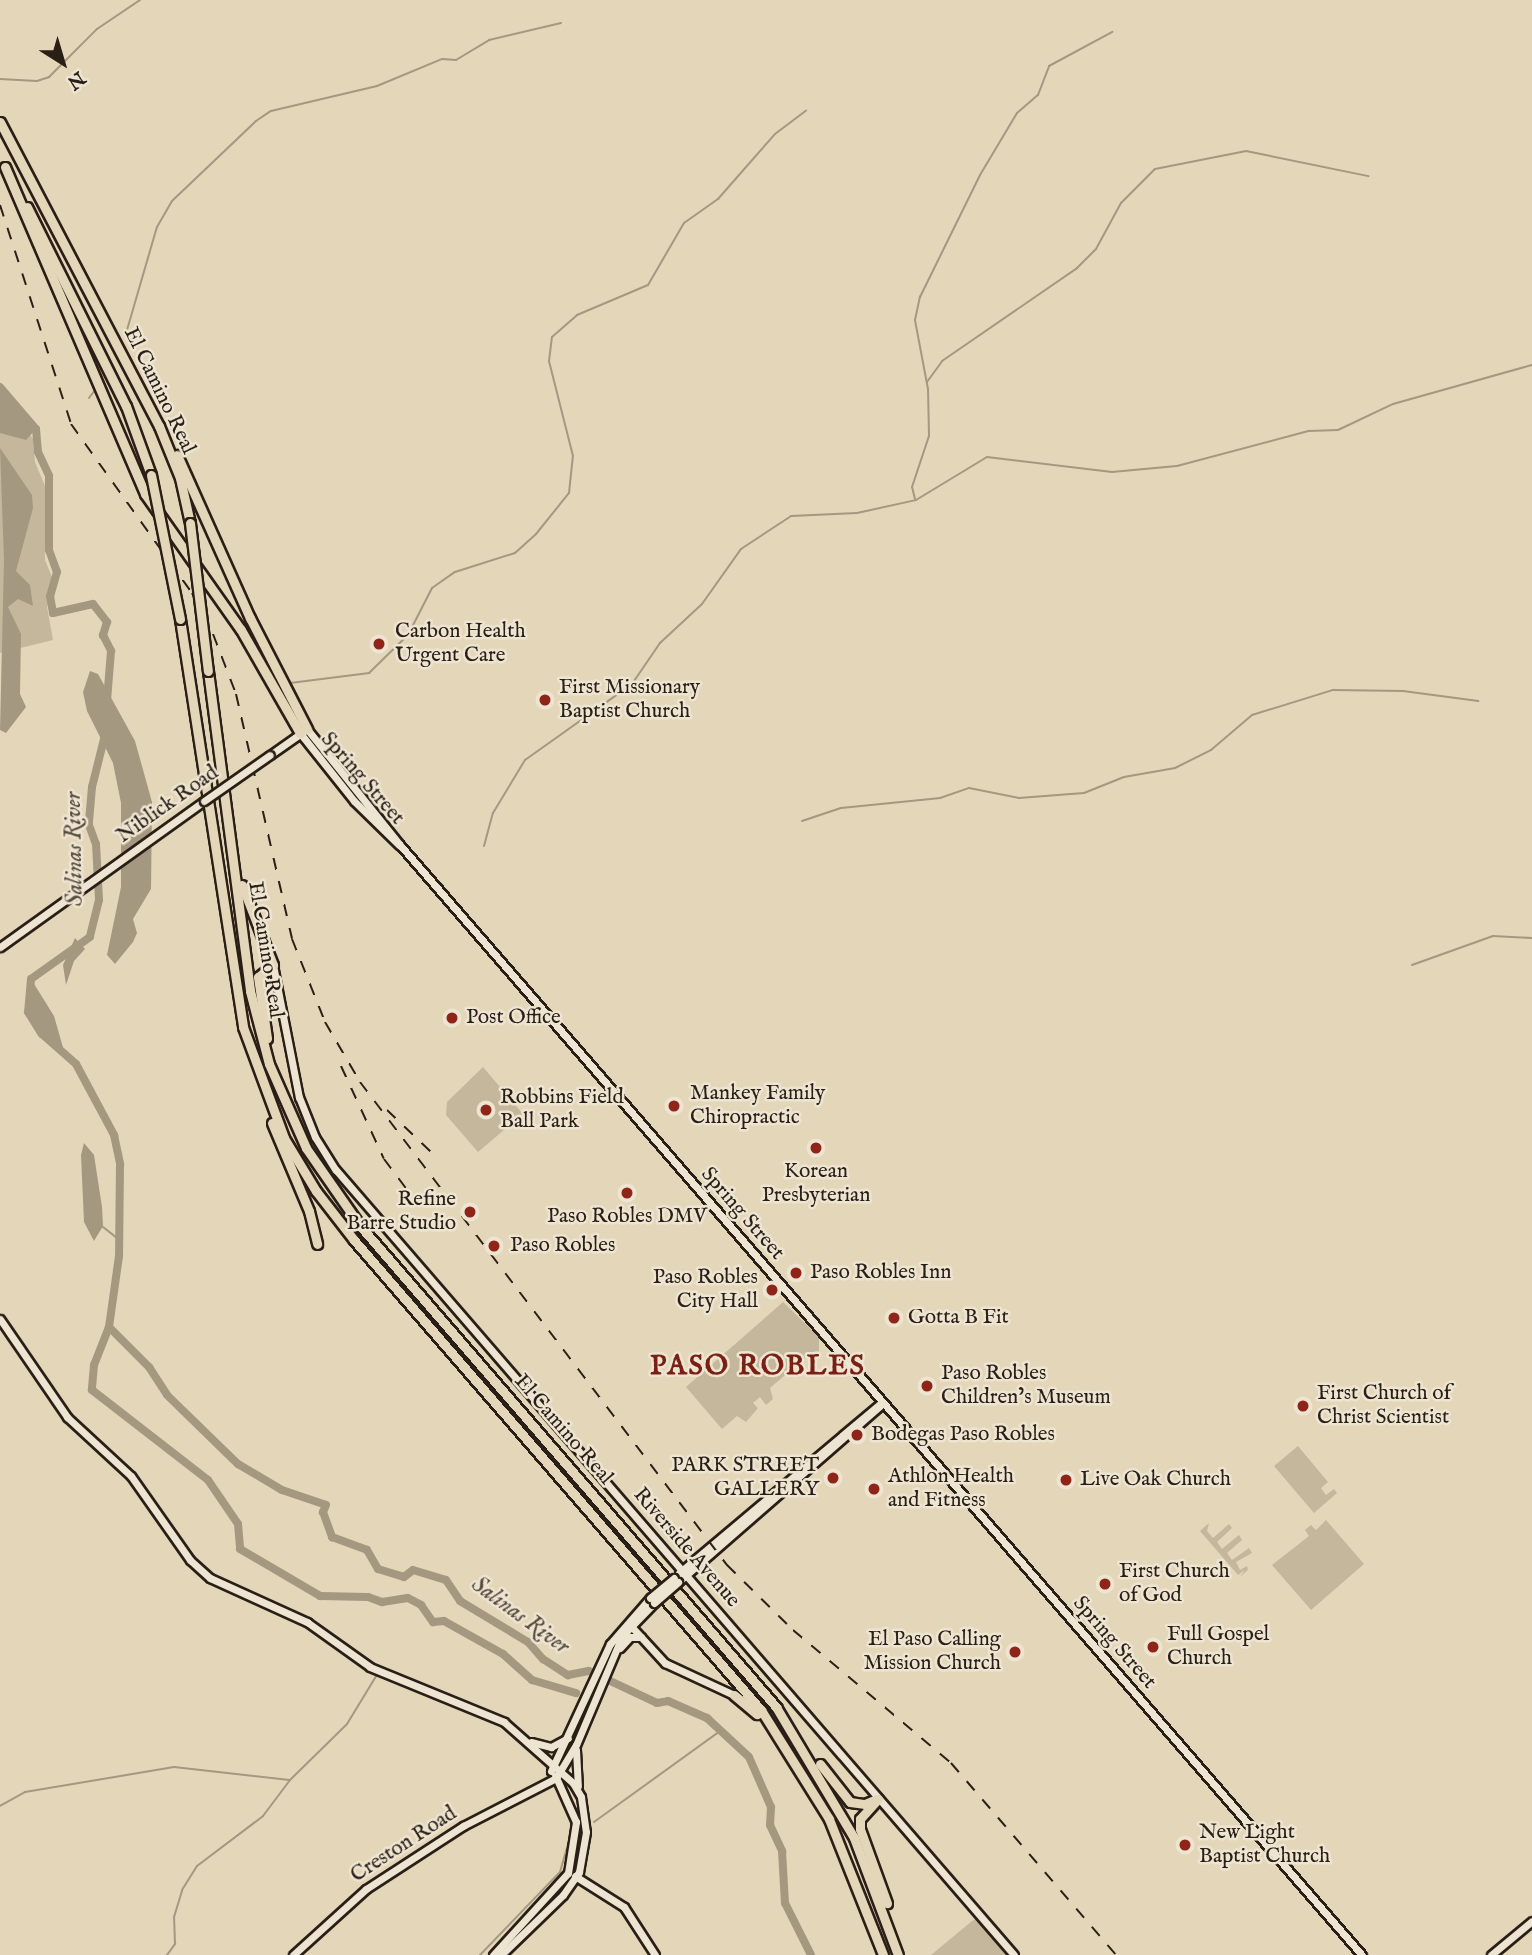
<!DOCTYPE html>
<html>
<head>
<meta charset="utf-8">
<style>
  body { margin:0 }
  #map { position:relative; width:1532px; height:1955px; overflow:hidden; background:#e4d6b8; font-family:"IM FELL English",serif }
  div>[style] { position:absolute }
  .green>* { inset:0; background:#c4b79c }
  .water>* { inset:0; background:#a59881 }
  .stream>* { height:2px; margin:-1px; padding:0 1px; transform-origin:1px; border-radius:1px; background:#a59881 }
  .river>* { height:8px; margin:-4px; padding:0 4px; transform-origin:4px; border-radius:4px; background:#a59881 }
  .roads { filter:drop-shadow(2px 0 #2a1f16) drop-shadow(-2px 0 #2a1f16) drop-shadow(0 2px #2a1f16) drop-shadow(0 -2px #2a1f16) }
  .secondary>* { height:7px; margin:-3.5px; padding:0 3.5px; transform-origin:3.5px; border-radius:3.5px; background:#ede4d1 }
  .motorway>* { height:9px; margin:-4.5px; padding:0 4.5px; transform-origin:4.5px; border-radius:4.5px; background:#e4d6b8 }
  .rail>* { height:2px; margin-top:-1px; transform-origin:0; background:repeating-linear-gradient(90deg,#2a1f16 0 12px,transparent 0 24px) }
  .bridges { filter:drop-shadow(2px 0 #2a1f16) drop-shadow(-2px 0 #2a1f16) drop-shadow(0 2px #2a1f16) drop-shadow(0 -2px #2a1f16) }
  .secondary-bridge>* { height:7px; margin:-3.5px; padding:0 3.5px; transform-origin:3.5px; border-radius:3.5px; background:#ede4d1 }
  .motorway-bridge>* { height:9px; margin:-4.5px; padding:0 4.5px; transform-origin:4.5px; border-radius:4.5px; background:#e4d6b8 }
  .dots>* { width:19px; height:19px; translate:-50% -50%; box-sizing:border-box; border:4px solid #ede4d1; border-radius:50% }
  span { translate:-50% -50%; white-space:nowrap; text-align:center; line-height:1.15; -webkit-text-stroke:5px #ede4d1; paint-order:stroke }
  .street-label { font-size:21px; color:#2a1f16 }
  .poi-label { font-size:21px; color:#2a1f16 }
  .left { translate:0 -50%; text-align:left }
  .right { translate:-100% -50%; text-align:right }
  .water-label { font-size:23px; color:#55493b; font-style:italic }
  .district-label { font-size:28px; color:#7a1f14; font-weight:700; letter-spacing:2px }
  .north { position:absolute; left:28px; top:28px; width:70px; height:70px; -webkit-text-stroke:5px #ede4d1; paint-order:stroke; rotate:143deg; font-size:19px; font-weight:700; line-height:28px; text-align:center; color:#2a1f16 }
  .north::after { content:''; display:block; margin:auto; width:24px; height:32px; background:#2a1f16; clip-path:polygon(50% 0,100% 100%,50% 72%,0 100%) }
</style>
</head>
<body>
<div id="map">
  <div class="green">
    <i style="clip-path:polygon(0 387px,33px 439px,35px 462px,45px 486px,45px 560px,54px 582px,47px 607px,53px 640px,0 653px)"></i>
    <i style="clip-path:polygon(483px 1067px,523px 1114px,478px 1152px,446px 1115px,447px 1102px)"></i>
    <i style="clip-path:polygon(783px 1302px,819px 1337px,819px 1356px,811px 1353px,770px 1388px,773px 1399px,766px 1405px,760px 1397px,753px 1403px,758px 1408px,746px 1422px,737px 1416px,722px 1429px,686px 1387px)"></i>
    <i style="clip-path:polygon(1298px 1446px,1328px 1482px,1321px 1488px,1326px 1495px,1334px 1489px,1337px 1493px,1314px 1513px,1274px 1466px)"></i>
    <i style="clip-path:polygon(1326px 1520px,1364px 1564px,1311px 1610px,1272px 1565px,1309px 1536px,1305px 1530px,1311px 1525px,1316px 1530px)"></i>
    <i style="clip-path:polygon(1209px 1523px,1207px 1531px,1213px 1538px,1229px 1524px,1232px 1528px,1217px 1542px,1222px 1549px,1239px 1535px,1242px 1540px,1227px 1553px,1232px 1560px,1249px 1548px,1252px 1553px,1236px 1562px,1240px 1570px,1247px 1566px,1248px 1570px,1240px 1577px,1245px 1570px,1238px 1575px,1200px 1531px)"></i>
    <i style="clip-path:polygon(976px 1919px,1006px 1955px,931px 1955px,972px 1921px)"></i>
  </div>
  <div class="water">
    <i style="clip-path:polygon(0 387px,36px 429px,26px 440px,0 433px)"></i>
    <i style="clip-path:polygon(0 448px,32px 495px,33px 508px,16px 571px,30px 585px,33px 606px,18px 599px,8px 607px,21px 634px,20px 694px,26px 707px,6px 733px,0 730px,4px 560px)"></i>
    <i style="clip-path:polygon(90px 671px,98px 674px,135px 741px,152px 802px,151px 889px,133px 919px,137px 933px,133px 942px,115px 964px,107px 955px,121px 887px,121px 803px,113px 763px,87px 711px,83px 692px)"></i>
    <i style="clip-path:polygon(75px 938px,85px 949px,74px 961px,66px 985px,63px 965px)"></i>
    <i style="clip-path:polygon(31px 979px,54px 1016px,64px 1051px,33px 1021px,28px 1012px)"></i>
    <i style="clip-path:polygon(84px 1143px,94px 1155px,102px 1207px,103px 1226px,94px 1241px,84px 1222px,81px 1155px)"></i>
  </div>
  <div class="stream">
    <i style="left:0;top:79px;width:37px;rotate:3deg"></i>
    <i style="left:37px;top:81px;width:13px;rotate:-18deg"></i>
    <i style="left:49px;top:77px;width:68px;rotate:-45deg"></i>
    <i style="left:97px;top:29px;width:52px;rotate:-34deg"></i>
    <i style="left:127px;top:330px;width:107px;rotate:-73.8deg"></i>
    <i style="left:157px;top:227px;width:30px;rotate:-60deg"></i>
    <i style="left:172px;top:201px;width:116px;rotate:-43.6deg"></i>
    <i style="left:256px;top:121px;width:18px;rotate:-34deg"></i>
    <i style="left:271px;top:111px;width:109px;rotate:-13.3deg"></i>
    <i style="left:377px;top:86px;width:70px;rotate:-22.6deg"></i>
    <i style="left:442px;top:59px;width:14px;rotate:4deg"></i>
    <i style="left:456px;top:60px;width:39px;rotate:-31deg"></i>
    <i style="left:489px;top:40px;width:74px;rotate:-13.3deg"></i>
    <i style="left:927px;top:382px;width:26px;rotate:-54deg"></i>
    <i style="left:942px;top:361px;width:163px;rotate:-34.5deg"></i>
    <i style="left:1076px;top:269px;width:28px;rotate:-45deg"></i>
    <i style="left:1096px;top:249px;width:52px;rotate:-61.5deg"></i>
    <i style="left:1121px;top:203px;width:48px;rotate:-45deg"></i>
    <i style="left:1155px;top:169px;width:93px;rotate:-11.2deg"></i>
    <i style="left:1246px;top:151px;width:125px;rotate:11.6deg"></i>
    <i style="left:89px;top:398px;width:10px;rotate:-53deg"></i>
    <i style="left:915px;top:499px;width:12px;rotate:-104deg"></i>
    <i style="left:912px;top:487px;width:54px;rotate:-71.6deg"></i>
    <i style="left:929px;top:436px;width:47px;rotate:-91.2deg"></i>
    <i style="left:928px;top:389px;width:70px;rotate:-100.7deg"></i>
    <i style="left:915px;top:320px;width:24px;rotate:-78deg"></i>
    <i style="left:920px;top:297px;width:136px;rotate:-63.8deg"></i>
    <i style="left:980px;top:175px;width:72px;rotate:-59.2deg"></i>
    <i style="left:1017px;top:113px;width:28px;rotate:-41deg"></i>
    <i style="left:1038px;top:95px;width:31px;rotate:-69deg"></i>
    <i style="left:1049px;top:66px;width:72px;rotate:-28.4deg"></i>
    <i style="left:281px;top:671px;width:15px;rotate:53deg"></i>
    <i style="left:290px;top:683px;width:80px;rotate:-7.2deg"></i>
    <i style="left:369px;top:673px;width:54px;rotate:-44.3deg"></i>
    <i style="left:408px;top:635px;width:53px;rotate:-62.9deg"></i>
    <i style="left:432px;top:588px;width:28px;rotate:-35deg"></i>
    <i style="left:455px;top:572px;width:63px;rotate:-17.6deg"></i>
    <i style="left:515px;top:553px;width:28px;rotate:-42deg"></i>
    <i style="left:536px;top:534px;width:53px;rotate:-51.2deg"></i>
    <i style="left:569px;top:493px;width:37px;rotate:-84deg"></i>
    <i style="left:573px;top:456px;width:98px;rotate:-104.2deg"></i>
    <i style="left:549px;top:361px;width:24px;rotate:-83deg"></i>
    <i style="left:552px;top:337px;width:33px;rotate:-41deg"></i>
    <i style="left:577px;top:315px;width:77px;rotate:-22.9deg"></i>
    <i style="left:648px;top:285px;width:72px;rotate:-59.9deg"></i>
    <i style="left:684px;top:223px;width:42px;rotate:-35.2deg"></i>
    <i style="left:718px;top:199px;width:86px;rotate:-48.8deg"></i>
    <i style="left:775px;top:134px;width:39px;rotate:-37deg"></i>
    <i style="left:802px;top:821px;width:41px;rotate:-18.4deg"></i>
    <i style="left:841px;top:808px;width:100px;rotate:-5.8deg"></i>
    <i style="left:940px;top:798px;width:31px;rotate:-19deg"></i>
    <i style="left:969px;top:788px;width:51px;rotate:11.3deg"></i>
    <i style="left:1019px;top:798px;width:65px;rotate:-4.4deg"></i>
    <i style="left:1084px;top:793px;width:43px;rotate:-21.8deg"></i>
    <i style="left:1124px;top:777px;width:52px;rotate:-10deg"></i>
    <i style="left:1175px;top:768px;width:40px;rotate:-26.6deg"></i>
    <i style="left:1211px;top:750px;width:54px;rotate:-40.5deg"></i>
    <i style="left:1252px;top:715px;width:85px;rotate:-17.2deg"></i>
    <i style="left:1333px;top:690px;width:70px;rotate:0.8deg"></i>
    <i style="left:1403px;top:691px;width:76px;rotate:7.6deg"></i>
    <i style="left:484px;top:846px;width:34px;rotate:-75deg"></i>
    <i style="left:493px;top:813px;width:62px;rotate:-58.9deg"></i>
    <i style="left:525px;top:760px;width:131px;rotate:-35.4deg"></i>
    <i style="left:632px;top:684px;width:50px;rotate:-55.7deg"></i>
    <i style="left:660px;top:643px;width:57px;rotate:-42.9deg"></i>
    <i style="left:702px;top:604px;width:67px;rotate:-54.7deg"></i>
    <i style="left:741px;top:549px;width:60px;rotate:-33.4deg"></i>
    <i style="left:791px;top:516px;width:66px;rotate:-2.6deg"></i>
    <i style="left:857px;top:513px;width:60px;rotate:-12.4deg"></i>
    <i style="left:916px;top:500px;width:83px;rotate:-31.2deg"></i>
    <i style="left:987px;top:457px;width:126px;rotate:6.8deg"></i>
    <i style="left:1112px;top:472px;width:65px;rotate:-5.3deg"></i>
    <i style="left:1177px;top:466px;width:137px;rotate:-14.9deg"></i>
    <i style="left:1309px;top:431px;width:29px;rotate:-2deg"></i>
    <i style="left:1338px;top:430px;width:61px;rotate:-25.3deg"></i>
    <i style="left:1393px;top:404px;width:144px;rotate:-15.7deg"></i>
    <i style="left:1412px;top:965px;width:86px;rotate:-19.7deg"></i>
    <i style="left:1493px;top:936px;width:39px;rotate:3deg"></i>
    <i style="left:103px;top:1227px;width:16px;rotate:38deg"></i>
    <i style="left:0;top:1806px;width:29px;rotate:-29deg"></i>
    <i style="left:25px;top:1792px;width:151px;rotate:-9.5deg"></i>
    <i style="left:174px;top:1767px;width:116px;rotate:6.4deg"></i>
    <i style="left:594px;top:1822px;width:154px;rotate:-35.8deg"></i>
    <i style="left:167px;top:1955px;width:14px;rotate:-54deg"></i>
    <i style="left:175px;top:1944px;width:27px;rotate:-92deg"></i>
    <i style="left:174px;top:1917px;width:28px;rotate:-73deg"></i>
    <i style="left:182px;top:1890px;width:28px;rotate:-58deg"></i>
    <i style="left:197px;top:1866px;width:83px;rotate:-37.1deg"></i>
    <i style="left:263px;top:1816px;width:45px;rotate:-53.1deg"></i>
    <i style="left:290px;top:1780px;width:80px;rotate:-44.5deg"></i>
    <i style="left:347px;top:1724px;width:60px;rotate:-58.7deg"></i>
    <i style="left:480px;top:1955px;width:115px;rotate:-46.1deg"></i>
    <i style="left:560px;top:1872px;width:37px;rotate:-74deg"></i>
  </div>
  <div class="river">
    <i style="left:0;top:387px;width:55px;rotate:49.4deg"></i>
    <i style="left:36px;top:429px;width:23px;rotate:85deg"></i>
    <i style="left:38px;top:452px;width:26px;rotate:65deg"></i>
    <i style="left:49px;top:476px;width:74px;rotate:90deg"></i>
    <i style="left:49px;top:550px;width:23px;rotate:70deg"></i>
    <i style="left:57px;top:572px;width:25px;rotate:106deg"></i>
    <i style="left:50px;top:596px;width:17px;rotate:80deg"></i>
    <i style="left:53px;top:613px;width:41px;rotate:-12.7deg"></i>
    <i style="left:93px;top:604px;width:23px;rotate:52deg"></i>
    <i style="left:107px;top:622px;width:14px;rotate:107deg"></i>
    <i style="left:103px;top:635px;width:18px;rotate:63deg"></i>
    <i style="left:111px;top:651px;width:50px;rotate:94.6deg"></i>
    <i style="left:104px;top:739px;width:49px;rotate:104deg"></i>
    <i style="left:92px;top:787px;width:38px;rotate:95deg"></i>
    <i style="left:89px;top:825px;width:20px;rotate:70deg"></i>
    <i style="left:96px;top:844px;width:56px;rotate:86.9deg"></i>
    <i style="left:99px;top:900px;width:38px;rotate:104deg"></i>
    <i style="left:90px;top:937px;width:72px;rotate:144.6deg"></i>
    <i style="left:31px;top:979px;width:33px;rotate:95deg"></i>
    <i style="left:28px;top:1012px;width:26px;rotate:58deg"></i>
    <i style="left:42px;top:1034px;width:45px;rotate:41.4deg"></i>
    <i style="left:76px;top:1064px;width:81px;rotate:61.8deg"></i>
    <i style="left:114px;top:1135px;width:30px;rotate:78deg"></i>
    <i style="left:120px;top:1164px;width:92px;rotate:90.6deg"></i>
    <i style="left:119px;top:1256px;width:72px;rotate:98deg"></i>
    <i style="left:109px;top:1327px;width:57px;rotate:45deg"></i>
    <i style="left:149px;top:1367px;width:33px;rotate:57deg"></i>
    <i style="left:167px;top:1395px;width:99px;rotate:44.2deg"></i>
    <i style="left:238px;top:1464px;width:51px;rotate:30.6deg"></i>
    <i style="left:282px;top:1490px;width:46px;rotate:18.8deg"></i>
    <i style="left:326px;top:1505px;width:8px;rotate:113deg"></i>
    <i style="left:323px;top:1512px;width:27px;rotate:70deg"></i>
    <i style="left:332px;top:1537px;width:37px;rotate:20deg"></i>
    <i style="left:367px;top:1550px;width:22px;rotate:60deg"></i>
    <i style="left:378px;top:1569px;width:27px;rotate:17deg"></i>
    <i style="left:404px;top:1577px;width:11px;rotate:-38deg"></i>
    <i style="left:413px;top:1570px;width:34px;rotate:17deg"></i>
    <i style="left:446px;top:1580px;width:25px;rotate:56deg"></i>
    <i style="left:460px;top:1601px;width:79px;rotate:31.1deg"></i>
    <i style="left:528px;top:1642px;width:23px;rotate:49deg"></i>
    <i style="left:543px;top:1659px;width:30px;rotate:33deg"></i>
    <i style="left:568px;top:1675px;width:21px;rotate:-11deg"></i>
    <i style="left:589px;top:1671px;width:75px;rotate:25.2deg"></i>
    <i style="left:657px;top:1703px;width:11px;rotate:-10deg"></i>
    <i style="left:668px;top:1701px;width:43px;rotate:23.6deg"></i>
    <i style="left:707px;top:1718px;width:57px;rotate:42.9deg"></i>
    <i style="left:749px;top:1757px;width:55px;rotate:66.3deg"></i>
    <i style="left:771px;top:1807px;width:18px;rotate:93deg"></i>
    <i style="left:770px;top:1825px;width:29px;rotate:65deg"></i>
    <i style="left:782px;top:1851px;width:52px;rotate:86.7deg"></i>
    <i style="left:785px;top:1903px;width:58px;rotate:63.4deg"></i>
    <i style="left:109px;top:1327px;width:41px;rotate:111.5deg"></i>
    <i style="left:94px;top:1365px;width:25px;rotate:95deg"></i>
    <i style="left:92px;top:1390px;width:147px;rotate:37.8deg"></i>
    <i style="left:208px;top:1480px;width:53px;rotate:55.7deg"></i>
    <i style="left:238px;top:1524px;width:25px;rotate:85deg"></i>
    <i style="left:240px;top:1549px;width:93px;rotate:30.4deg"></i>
    <i style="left:320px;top:1596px;width:48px;rotate:1.2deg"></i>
    <i style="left:368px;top:1597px;width:15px;rotate:20deg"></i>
    <i style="left:382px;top:1602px;width:26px;rotate:-9deg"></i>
    <i style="left:408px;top:1598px;width:15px;rotate:28deg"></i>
    <i style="left:421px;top:1605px;width:21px;rotate:55deg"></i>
    <i style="left:433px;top:1622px;width:11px;rotate:-5deg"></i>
    <i style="left:444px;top:1621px;width:68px;rotate:29.2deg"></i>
    <i style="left:503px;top:1654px;width:39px;rotate:42deg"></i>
    <i style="left:532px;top:1680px;width:46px;rotate:16.5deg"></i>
  </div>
  <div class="roads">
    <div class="secondary">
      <i style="left:300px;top:733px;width:87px;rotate:51.5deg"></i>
      <i style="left:354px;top:801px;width:63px;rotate:44.4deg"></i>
      <i style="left:270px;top:755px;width:45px;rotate:-35.1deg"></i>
      <i style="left:307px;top:729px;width:149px;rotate:51.3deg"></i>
      <i style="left:400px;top:845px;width:1469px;rotate:49.09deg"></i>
      <i style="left:0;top:947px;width:251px;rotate:-35.6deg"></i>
      <i style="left:273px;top:965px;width:135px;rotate:78.9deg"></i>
      <i style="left:299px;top:1097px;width:43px;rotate:68.2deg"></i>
      <i style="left:315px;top:1137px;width:39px;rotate:58deg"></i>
      <i style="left:336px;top:1170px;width:1037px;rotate:49.18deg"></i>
      <i style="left:0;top:1319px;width:119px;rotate:55.6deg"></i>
      <i style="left:67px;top:1417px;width:87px;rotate:42.7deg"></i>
      <i style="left:131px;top:1476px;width:103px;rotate:54.9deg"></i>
      <i style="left:190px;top:1560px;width:27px;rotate:42deg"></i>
      <i style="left:210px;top:1578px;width:107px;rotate:24.4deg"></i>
      <i style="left:307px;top:1622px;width:77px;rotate:35.5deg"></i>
      <i style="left:370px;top:1667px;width:145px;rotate:22.3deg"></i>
      <i style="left:504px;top:1722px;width:92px;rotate:41.5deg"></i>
      <i style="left:573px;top:1783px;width:16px;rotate:60deg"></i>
      <i style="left:581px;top:1797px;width:35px;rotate:82deg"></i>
      <i style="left:586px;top:1832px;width:41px;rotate:99.9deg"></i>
      <i style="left:579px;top:1872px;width:28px;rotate:125deg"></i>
      <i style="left:563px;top:1895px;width:86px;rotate:135.9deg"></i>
      <i style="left:679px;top:1573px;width:265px;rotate:-40.1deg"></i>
      <i style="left:678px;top:1582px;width:268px;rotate:-41.1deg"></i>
      <i style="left:630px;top:1625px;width:52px;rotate:47.4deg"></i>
      <i style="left:665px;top:1663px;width:76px;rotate:24.9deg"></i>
      <i style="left:620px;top:1648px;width:15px;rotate:-48deg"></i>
      <i style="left:630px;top:1637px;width:11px"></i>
      <i style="left:531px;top:1742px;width:21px;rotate:14deg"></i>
      <i style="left:551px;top:1747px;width:19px;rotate:-28deg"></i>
      <i style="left:576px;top:1750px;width:36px;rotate:87deg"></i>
      <i style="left:551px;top:1771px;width:140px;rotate:-65.1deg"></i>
      <i style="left:610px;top:1644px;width:61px;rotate:-49deg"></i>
      <i style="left:575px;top:1876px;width:58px;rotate:32.3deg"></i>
      <i style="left:624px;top:1907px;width:57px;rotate:57.1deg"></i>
      <i style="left:293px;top:1955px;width:98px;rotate:-42.1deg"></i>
      <i style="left:366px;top:1889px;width:116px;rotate:-33deg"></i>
      <i style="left:463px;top:1826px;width:105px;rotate:-27.3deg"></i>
      <i style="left:556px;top:1778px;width:39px;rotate:-59deg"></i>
      <i style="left:576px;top:1745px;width:118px;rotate:-67.1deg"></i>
      <i style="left:622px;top:1636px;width:46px;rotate:-45.9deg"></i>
      <i style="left:493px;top:1955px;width:111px;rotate:-47.6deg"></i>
      <i style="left:568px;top:1873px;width:52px;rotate:-81.1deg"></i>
      <i style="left:576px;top:1822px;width:51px;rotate:-114.1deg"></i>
      <i style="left:1491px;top:1955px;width:53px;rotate:-39.7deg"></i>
    </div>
    <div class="motorway">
      <i style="left:0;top:122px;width:343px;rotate:62.4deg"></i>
      <i style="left:159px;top:426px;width:56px;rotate:68deg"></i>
      <i style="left:180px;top:478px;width:46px;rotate:77.5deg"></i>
      <i style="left:5px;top:167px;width:356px;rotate:66.8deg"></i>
      <i style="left:145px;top:494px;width:166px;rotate:54.8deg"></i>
      <i style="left:241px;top:630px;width:119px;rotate:60.2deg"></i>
      <i style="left:27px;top:207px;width:222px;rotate:63.6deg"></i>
      <i style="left:126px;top:406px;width:73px;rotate:70.1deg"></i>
      <i style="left:177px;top:455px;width:179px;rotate:65.9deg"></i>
      <i style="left:250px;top:618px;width:125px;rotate:62.8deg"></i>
      <i style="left:180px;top:619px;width:413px;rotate:81.2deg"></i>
      <i style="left:243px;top:1027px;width:118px;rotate:69.7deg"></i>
      <i style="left:284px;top:1138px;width:62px;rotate:58.9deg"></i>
      <i style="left:316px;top:1191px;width:62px;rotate:52.2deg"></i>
      <i style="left:354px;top:1240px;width:622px;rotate:49.11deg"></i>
      <i style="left:761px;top:1710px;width:128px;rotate:58deg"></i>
      <i style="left:829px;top:1819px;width:146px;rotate:68.3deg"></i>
      <i style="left:208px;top:671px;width:323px;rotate:82.5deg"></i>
      <i style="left:250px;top:991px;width:75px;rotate:75.4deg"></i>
      <i style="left:269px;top:1064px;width:92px;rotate:66.2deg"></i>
      <i style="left:306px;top:1148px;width:96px;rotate:55.2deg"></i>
      <i style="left:361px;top:1227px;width:635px;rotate:49.15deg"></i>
      <i style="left:776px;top:1707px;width:152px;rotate:59.2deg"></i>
      <i style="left:854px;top:1838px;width:125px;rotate:69.4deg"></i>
      <i style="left:242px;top:885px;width:86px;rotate:68.8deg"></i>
      <i style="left:273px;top:965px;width:19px;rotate:141deg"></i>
      <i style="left:258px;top:977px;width:62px;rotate:81.6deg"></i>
      <i style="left:272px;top:1123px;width:95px;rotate:67.2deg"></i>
      <i style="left:309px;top:1211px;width:34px;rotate:76deg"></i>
      <i style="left:734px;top:1695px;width:30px;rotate:40deg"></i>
      <i style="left:820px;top:1764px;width:48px;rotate:51.7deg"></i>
      <i style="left:850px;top:1802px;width:15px;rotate:8deg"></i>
      <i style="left:865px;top:1804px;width:13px;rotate:-23deg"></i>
      <i style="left:878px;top:1799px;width:27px;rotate:132deg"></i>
      <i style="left:860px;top:1819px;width:10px;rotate:90deg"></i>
      <i style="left:860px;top:1829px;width:79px;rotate:70deg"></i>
    </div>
  </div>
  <div class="rail">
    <i style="left:0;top:205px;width:230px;rotate:72deg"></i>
    <i style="left:71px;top:424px;width:208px;rotate:54.4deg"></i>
    <i style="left:192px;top:593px;width:46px;rotate:62.9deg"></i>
    <i style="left:213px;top:634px;width:64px;rotate:69deg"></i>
    <i style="left:236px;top:694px;width:251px;rotate:77.1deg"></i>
    <i style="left:292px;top:939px;width:89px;rotate:68.3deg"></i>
    <i style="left:325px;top:1022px;width:69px;rotate:59.7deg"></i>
    <i style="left:360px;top:1082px;width:607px;rotate:52.77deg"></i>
    <i style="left:727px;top:1565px;width:93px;rotate:44.6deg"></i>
    <i style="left:793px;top:1630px;width:207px;rotate:40.1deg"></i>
    <i style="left:951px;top:1763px;width:253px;rotate:49.3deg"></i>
    <i style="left:341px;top:1066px;width:102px;rotate:65.2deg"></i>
    <i style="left:384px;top:1159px;width:65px;rotate:53.1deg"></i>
    <i style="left:387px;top:1110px;width:62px;rotate:43.7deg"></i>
  </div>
  <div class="bridges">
    <div class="secondary-bridge">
      <i style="left:204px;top:801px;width:80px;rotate:-34.9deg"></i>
      <i style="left:650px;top:1598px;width:31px;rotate:-40deg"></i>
      <i style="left:654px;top:1603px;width:32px;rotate:-41deg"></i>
    </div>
    <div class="motorway-bridge">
      <i style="left:151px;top:475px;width:147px;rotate:78.6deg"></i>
      <i style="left:190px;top:523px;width:149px;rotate:83.1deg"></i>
    </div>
  </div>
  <div class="dots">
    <i style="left:379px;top:644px;background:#8f2418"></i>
    <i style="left:545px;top:700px;background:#8f2418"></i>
    <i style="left:452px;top:1018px;background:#8f2418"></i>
    <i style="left:674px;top:1106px;background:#8f2418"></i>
    <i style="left:486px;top:1110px;background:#8f2418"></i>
    <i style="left:816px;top:1148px;background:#8f2418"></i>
    <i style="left:627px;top:1193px;background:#8f2418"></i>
    <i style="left:470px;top:1212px;background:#8f2418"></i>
    <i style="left:494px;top:1246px;background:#8f2418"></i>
    <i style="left:796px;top:1273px;background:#8f2418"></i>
    <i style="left:772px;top:1290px;background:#8f2418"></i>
    <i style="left:894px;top:1318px;background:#8f2418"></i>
    <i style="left:927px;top:1386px;background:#8f2418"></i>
    <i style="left:1303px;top:1406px;background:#8f2418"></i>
    <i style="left:857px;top:1435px;background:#8f2418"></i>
    <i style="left:833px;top:1478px;background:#8f2418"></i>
    <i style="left:1066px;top:1480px;background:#8f2418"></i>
    <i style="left:874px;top:1489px;background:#8f2418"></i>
    <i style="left:1105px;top:1584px;background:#8f2418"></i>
    <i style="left:1153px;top:1647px;background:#8f2418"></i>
    <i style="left:1015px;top:1652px;background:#8f2418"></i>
    <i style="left:1185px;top:1845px;background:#8f2418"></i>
  </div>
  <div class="street-label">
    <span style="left:159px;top:391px;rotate:64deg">El Camino Real</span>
    <span style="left:362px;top:779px;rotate:49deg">Spring Street</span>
    <span style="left:168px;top:805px;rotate:-35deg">Niblick Road</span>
    <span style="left:265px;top:950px;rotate:81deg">El Camino Real</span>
    <span style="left:742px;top:1214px;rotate:49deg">Spring Street</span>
    <span style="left:563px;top:1430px;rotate:49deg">El Camino Real</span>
    <span style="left:686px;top:1548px;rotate:49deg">Riverside Avenue</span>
    <span style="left:1114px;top:1643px;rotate:49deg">Spring Street</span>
    <span style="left:404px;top:1845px;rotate:-33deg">Creston Road</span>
  </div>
  <div class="poi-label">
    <span class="left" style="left:395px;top:644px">Carbon Health<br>Urgent Care</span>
    <span class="left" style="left:559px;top:700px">First Missionary<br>Baptist Church</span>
    <span class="left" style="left:466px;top:1018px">Post Office</span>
    <span class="left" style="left:690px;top:1106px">Mankey Family<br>Chiropractic</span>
    <span class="left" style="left:500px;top:1110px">Robbins Field<br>Ball Park</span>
    <span style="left:816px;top:1184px">Korean<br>Presbyterian</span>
    <span class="right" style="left:456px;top:1212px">Refine<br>Barre Studio</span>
    <span style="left:627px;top:1217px">Paso Robles DMV</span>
    <span class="left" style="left:510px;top:1246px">Paso Robles</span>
    <span class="left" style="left:810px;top:1273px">Paso Robles Inn</span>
    <span class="right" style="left:758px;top:1290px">Paso Robles<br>City Hall</span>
    <span class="left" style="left:908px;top:1318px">Gotta B Fit</span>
    <span class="left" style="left:941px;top:1386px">Paso Robles<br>Children’s Museum</span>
    <span class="left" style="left:1317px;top:1406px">First Church of<br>Christ Scientist</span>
    <span class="left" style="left:871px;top:1435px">Bodegas Paso Robles</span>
    <span class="right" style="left:819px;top:1478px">PARK STREET<br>GALLERY</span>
    <span class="left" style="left:888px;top:1489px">Athlon Health<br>and Fitness</span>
    <span class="left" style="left:1080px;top:1480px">Live Oak Church</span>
    <span class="left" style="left:1119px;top:1584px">First Church<br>of God</span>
    <span class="left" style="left:1167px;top:1647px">Full Gospel<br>Church</span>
    <span class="right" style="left:1001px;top:1652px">El Paso Calling<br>Mission Church</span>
    <span class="left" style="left:1199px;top:1845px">New Light<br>Baptist Church</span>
  </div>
  <div class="water-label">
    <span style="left:75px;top:849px;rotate:-91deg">Salinas River</span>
    <span style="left:520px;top:1616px;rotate:36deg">Salinas River</span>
  </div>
  <div class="district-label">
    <span style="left:758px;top:1367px">PASO ROBLES</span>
  </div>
  <div class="north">N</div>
</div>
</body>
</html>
